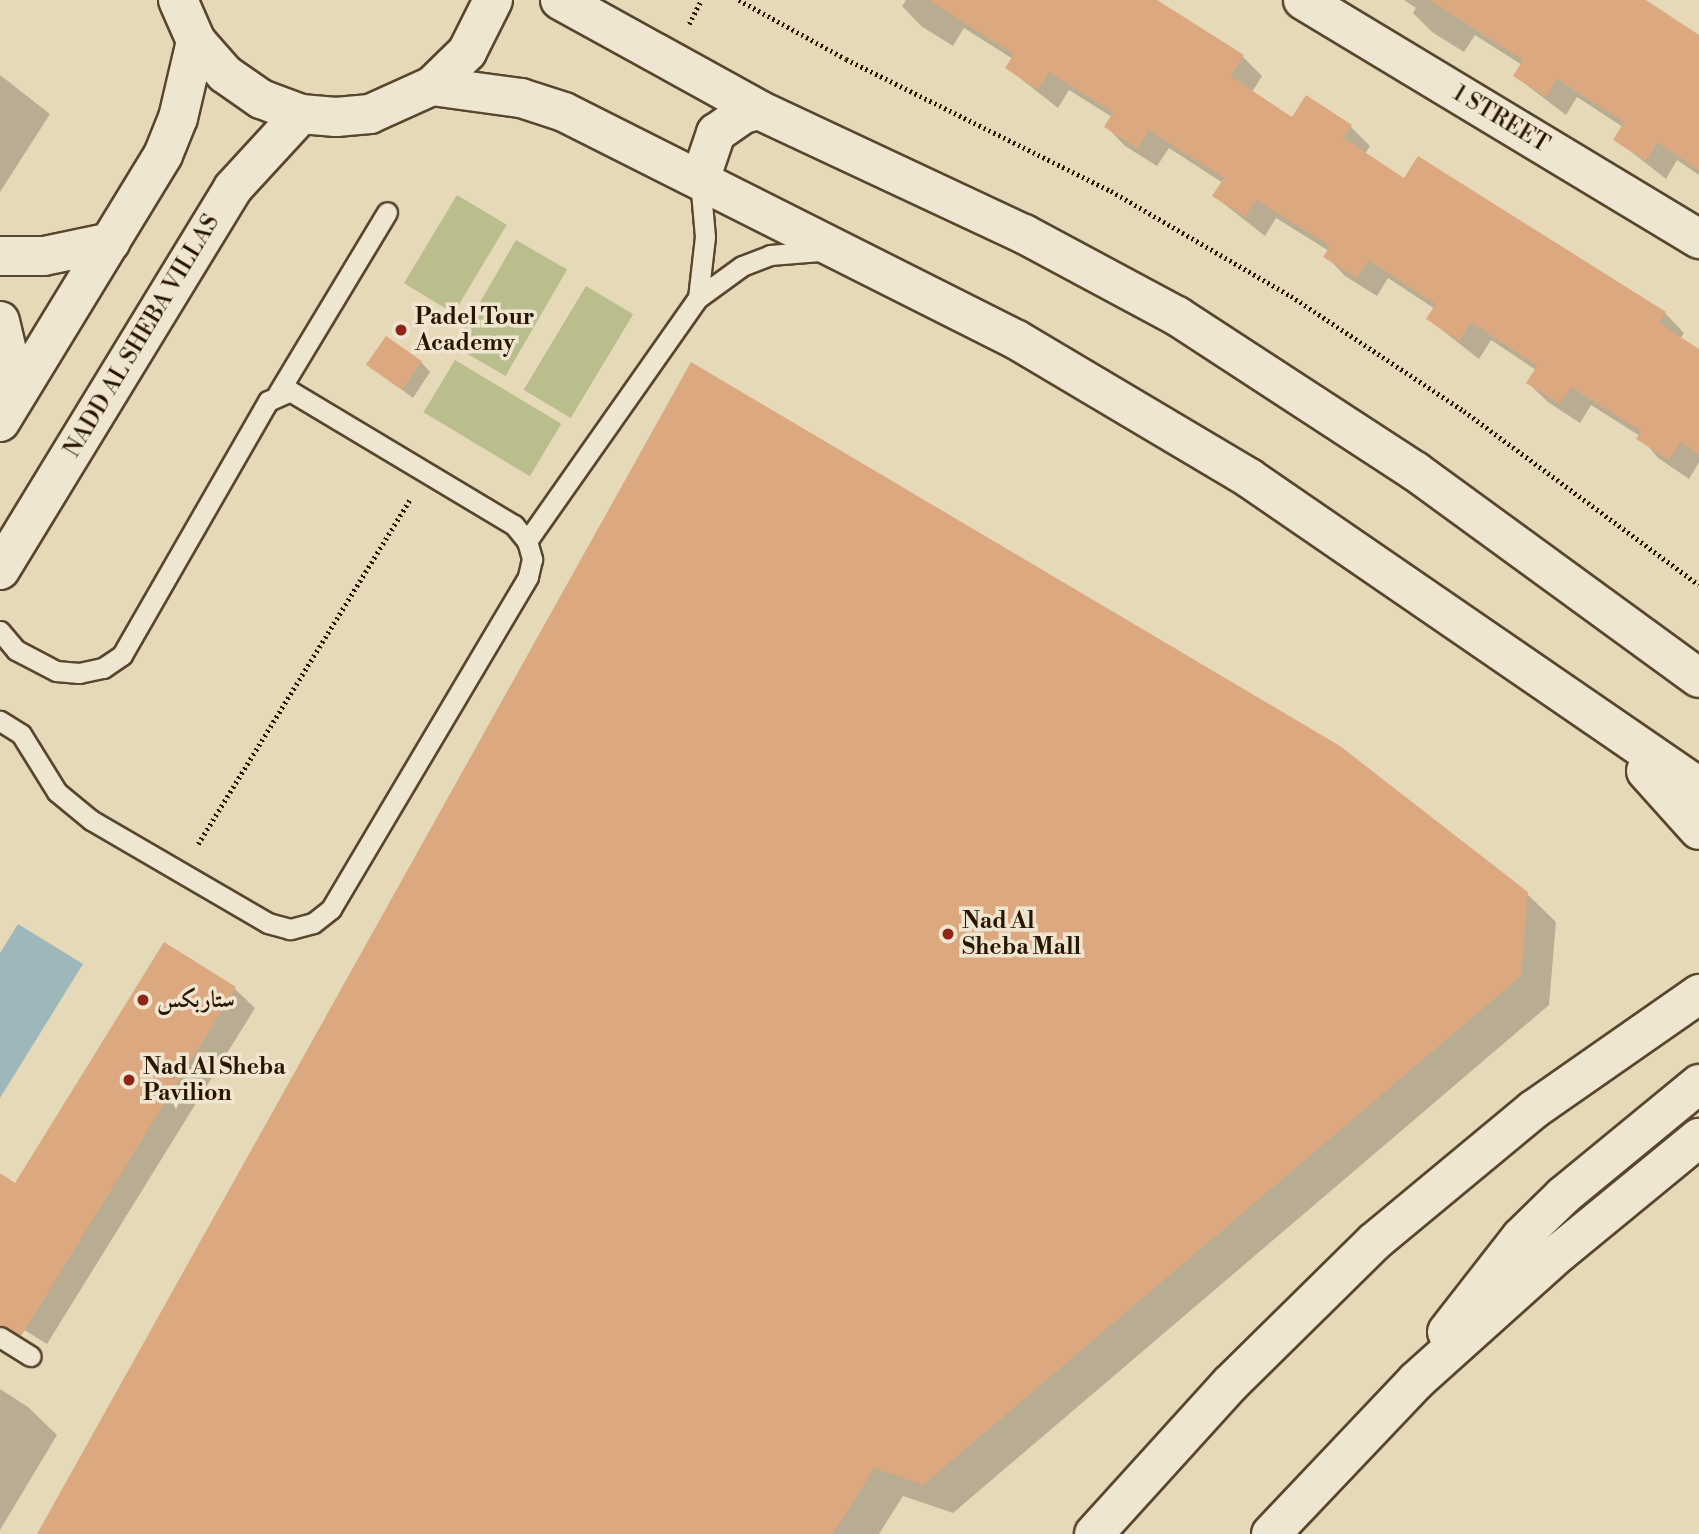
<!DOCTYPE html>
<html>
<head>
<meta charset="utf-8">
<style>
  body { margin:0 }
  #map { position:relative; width:1699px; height:1534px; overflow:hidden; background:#e6d9b8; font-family:"Libre Bodoni",Amiri,serif }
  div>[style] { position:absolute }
  .green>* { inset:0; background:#b9be8c; transform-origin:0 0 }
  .water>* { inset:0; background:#9db7bb }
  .shadow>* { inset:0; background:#0003 }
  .building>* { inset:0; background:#dca880; transform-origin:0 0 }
  .path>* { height:4.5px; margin-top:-2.25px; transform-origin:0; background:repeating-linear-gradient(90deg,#291500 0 2px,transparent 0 5.5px) }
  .roads { filter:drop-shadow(2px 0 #58462e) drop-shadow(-2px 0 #58462e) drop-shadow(0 2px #58462e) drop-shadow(0 -2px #58462e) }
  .lane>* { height:19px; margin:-9.5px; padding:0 9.5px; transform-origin:9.5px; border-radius:9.5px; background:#efe6d1 }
  .street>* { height:38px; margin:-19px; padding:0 19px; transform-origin:19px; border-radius:19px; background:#efe6d1 }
  .dots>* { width:19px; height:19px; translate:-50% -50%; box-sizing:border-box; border:4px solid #efe6d1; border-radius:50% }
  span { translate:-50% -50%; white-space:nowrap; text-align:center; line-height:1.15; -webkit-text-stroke:7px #efe6d1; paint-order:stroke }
  .street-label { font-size:23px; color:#291500 }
  .poi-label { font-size:23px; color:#291500; font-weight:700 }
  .left { translate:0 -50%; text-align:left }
</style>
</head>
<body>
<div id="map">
  <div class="green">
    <i style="left:457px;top:195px;width:58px;height:103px;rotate:31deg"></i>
    <i style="left:516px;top:240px;width:59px;height:123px;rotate:30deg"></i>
    <i style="left:586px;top:286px;width:55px;height:121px;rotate:31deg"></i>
    <i style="left:455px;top:360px;width:124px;height:61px;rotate:31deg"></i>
  </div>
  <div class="water">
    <i style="clip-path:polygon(18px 924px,83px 964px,0 1098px,0 953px)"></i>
  </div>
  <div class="shadow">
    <i style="clip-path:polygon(906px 0,1146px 0,1243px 57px,1262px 76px,1252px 92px,1293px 119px,1350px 126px,1370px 146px,1365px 154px,1404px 180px,1665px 313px,1684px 333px,1680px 339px,1699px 351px,1699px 462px,1689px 479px,1658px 458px,1640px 436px,1591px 405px,1580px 423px,1548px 402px,1528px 383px,1536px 370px,1491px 340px,1479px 359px,1428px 319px,1435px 309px,1388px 278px,1377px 296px,1345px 276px,1326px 256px,1329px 251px,1276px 218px,1265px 236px,1214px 196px,1223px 183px,1169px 148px,1157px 166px,1125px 146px,1106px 126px,1112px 117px,1069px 90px,1058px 108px,1007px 68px,1013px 59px,964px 28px,953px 46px,921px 26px,902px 6px)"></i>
    <i style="clip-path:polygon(1404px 0,1641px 0,1699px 37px,1699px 175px,1677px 160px,1666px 179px,1615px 139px,1623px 127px,1577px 97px,1566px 115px,1515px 76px,1522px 65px,1475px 35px,1464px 52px,1432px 32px,1413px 13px,1416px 8px)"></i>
    <i style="clip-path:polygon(0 75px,50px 114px,0 192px)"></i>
    <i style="clip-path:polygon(421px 362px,430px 372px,413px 398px,369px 365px)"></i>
    <i style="clip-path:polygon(1526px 893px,1556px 922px,1549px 1005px,953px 1513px,903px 1496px,879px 1534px,39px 1534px)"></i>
    <i style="clip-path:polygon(165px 945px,235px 989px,255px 1008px,47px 1344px,0 1315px,0 1175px,16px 1185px)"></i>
    <i style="clip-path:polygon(0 1389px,28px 1407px,57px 1435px,0 1530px)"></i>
  </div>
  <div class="building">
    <i style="clip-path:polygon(928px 0,1157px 0,1244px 55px,1230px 76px,1292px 117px,1306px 95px,1352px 125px,1343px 138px,1404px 178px,1418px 156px,1666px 312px,1659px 323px,1699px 349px,1699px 454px,1680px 442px,1669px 460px,1636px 439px,1641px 431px,1571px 387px,1560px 404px,1526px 383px,1537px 366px,1471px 322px,1459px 341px,1426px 319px,1436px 304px,1368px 260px,1357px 278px,1323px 257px,1330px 246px,1256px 200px,1245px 217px,1212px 196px,1224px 178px,1149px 130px,1137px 148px,1104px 127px,1113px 112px,1049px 72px,1038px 90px,1005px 68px,1014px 54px)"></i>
    <i style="clip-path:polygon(1429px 0,1646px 0,1699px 35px,1699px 170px,1657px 142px,1646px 161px,1613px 140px,1624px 122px,1557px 79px,1546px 97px,1513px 76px,1523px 60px)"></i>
    <i style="left:386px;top:336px;width:44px;height:35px;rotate:35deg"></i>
    <i style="clip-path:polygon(691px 362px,1340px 746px,1528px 892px,1521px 976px,923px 1485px,874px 1468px,833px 1534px,37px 1534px)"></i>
    <i style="clip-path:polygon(164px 942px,236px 987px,21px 1336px,0 1325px,0 1173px,15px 1183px)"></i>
  </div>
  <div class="path">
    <i style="left:739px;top:0;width:122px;rotate:28.9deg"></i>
    <i style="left:846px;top:59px;width:296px;rotate:26.5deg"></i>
    <i style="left:1111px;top:191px;width:208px;rotate:30.3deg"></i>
    <i style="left:1291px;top:296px;width:208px;rotate:33.6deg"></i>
    <i style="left:1464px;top:411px;width:292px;rotate:36.5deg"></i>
    <i style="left:689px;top:24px;width:27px;rotate:-63deg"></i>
    <i style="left:198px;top:844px;width:404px;rotate:-58.4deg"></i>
  </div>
  <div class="roads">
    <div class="lane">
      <i style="left:698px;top:298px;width:61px;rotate:-83.5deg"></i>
      <i style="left:705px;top:237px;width:57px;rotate:-95deg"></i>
      <i style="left:278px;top:393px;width:211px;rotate:-58.9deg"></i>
      <i style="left:527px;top:541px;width:297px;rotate:-54.9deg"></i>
      <i style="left:698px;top:298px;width:54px;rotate:-36deg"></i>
      <i style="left:742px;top:266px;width:30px;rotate:-21deg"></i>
      <i style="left:770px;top:255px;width:50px;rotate:-4.6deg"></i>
      <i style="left:0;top:631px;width:25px;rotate:50deg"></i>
      <i style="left:16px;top:650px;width:45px;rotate:27.7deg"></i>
      <i style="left:56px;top:671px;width:23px;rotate:5deg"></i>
      <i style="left:79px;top:673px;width:25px;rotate:-12deg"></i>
      <i style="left:103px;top:668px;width:23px;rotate:-34deg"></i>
      <i style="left:122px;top:655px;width:293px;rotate:-60.1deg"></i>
      <i style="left:268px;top:401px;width:24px;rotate:-24deg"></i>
      <i style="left:290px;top:391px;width:261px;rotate:30.9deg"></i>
      <i style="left:514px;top:525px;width:21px;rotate:51deg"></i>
      <i style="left:527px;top:541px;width:19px;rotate:74deg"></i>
      <i style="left:532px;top:559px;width:18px;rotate:103deg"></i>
      <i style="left:528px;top:577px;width:386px;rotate:120.7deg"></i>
      <i style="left:331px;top:909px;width:23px;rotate:142deg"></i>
      <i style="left:313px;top:923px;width:24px;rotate:165deg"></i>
      <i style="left:290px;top:929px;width:23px;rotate:-165deg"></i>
      <i style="left:268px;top:923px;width:205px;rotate:-149.8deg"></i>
      <i style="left:91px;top:820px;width:44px;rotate:-140.5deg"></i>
      <i style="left:57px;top:792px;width:68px;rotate:-121.8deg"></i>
      <i style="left:21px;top:734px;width:25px;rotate:-148deg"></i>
      <i style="left:0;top:1337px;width:36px;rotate:32deg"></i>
    </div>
    <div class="street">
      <i style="left:178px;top:0;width:45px;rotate:66.3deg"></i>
      <i style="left:196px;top:41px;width:44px;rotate:48.7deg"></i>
      <i style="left:225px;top:74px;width:44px;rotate:34.8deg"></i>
      <i style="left:261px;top:99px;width:43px;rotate:20.6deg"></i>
      <i style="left:301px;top:114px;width:35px;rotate:5deg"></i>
      <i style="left:336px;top:117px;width:34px;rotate:-5deg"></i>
      <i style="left:370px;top:114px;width:68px;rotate:-24.3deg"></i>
      <i style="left:432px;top:86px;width:49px;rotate:-44.2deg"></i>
      <i style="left:467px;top:52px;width:58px;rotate:-63.4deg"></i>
      <i style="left:560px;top:0;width:227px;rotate:28.9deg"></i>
      <i style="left:759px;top:110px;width:293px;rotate:25.1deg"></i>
      <i style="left:1024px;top:234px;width:174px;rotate:28.2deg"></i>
      <i style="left:1177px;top:316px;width:284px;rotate:33.1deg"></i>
      <i style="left:1415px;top:471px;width:351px;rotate:36.1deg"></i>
      <i style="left:1303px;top:0;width:463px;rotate:31.1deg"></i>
      <i style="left:432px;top:86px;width:90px;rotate:7.7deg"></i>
      <i style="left:521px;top:98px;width:45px;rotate:18deg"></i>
      <i style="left:564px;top:112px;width:507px;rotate:26.72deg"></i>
      <i style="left:1017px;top:340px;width:270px;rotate:30.7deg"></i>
      <i style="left:1249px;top:478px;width:546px;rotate:34.48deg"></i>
      <i style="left:700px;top:180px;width:50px;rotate:-71.2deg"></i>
      <i style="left:716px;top:133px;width:33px;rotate:-35deg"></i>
      <i style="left:743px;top:114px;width:16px;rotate:-14deg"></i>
      <i style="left:0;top:256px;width:44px"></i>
      <i style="left:44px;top:256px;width:68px;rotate:-11.8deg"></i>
      <i style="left:0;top:321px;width:74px;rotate:76.7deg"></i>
      <i style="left:0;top:422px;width:313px;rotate:-58.6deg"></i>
      <i style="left:163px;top:155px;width:40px;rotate:-68deg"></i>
      <i style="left:178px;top:118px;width:79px;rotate:-76.8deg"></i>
      <i style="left:0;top:570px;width:447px;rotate:-58.6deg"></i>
      <i style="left:233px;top:188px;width:100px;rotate:-47.4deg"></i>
      <i style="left:1646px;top:771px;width:79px;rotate:48.1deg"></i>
      <i style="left:1447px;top:1332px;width:120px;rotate:-52.1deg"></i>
      <i style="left:1521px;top:1237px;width:60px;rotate:-44.3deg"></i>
      <i style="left:1564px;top:1195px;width:175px;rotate:-39.4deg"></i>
      <i style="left:1094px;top:1534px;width:202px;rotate:-47.8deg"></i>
      <i style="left:1230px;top:1384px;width:202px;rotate:-44.6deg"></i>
      <i style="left:1374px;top:1242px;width:207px;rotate:-39.7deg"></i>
      <i style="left:1533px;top:1110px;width:203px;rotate:-34.9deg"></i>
      <i style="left:1271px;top:1534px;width:211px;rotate:-46.5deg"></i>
      <i style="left:1416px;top:1381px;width:193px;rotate:-41.9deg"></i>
      <i style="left:1560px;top:1252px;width:180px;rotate:-39.4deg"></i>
    </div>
  </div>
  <div class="dots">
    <i style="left:401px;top:330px;background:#8f2418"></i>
    <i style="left:948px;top:934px;background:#8f2418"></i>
    <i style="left:143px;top:1000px;background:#8f2418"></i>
    <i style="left:129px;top:1080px;background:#8f2418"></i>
  </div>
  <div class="street-label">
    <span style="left:1501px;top:119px;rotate:31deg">1 STREET</span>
    <span style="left:142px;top:336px;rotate:-59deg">NADD AL SHEBA VILLAS</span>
  </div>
  <div class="poi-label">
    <span class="left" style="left:415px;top:330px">Padel Tour<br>Academy</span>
    <span class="left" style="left:962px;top:934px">Nad Al<br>Sheba Mall</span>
    <span class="left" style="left:157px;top:1000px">ستاربكس</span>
    <span class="left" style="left:143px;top:1080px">Nad Al Sheba<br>Pavilion</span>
  </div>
</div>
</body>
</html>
